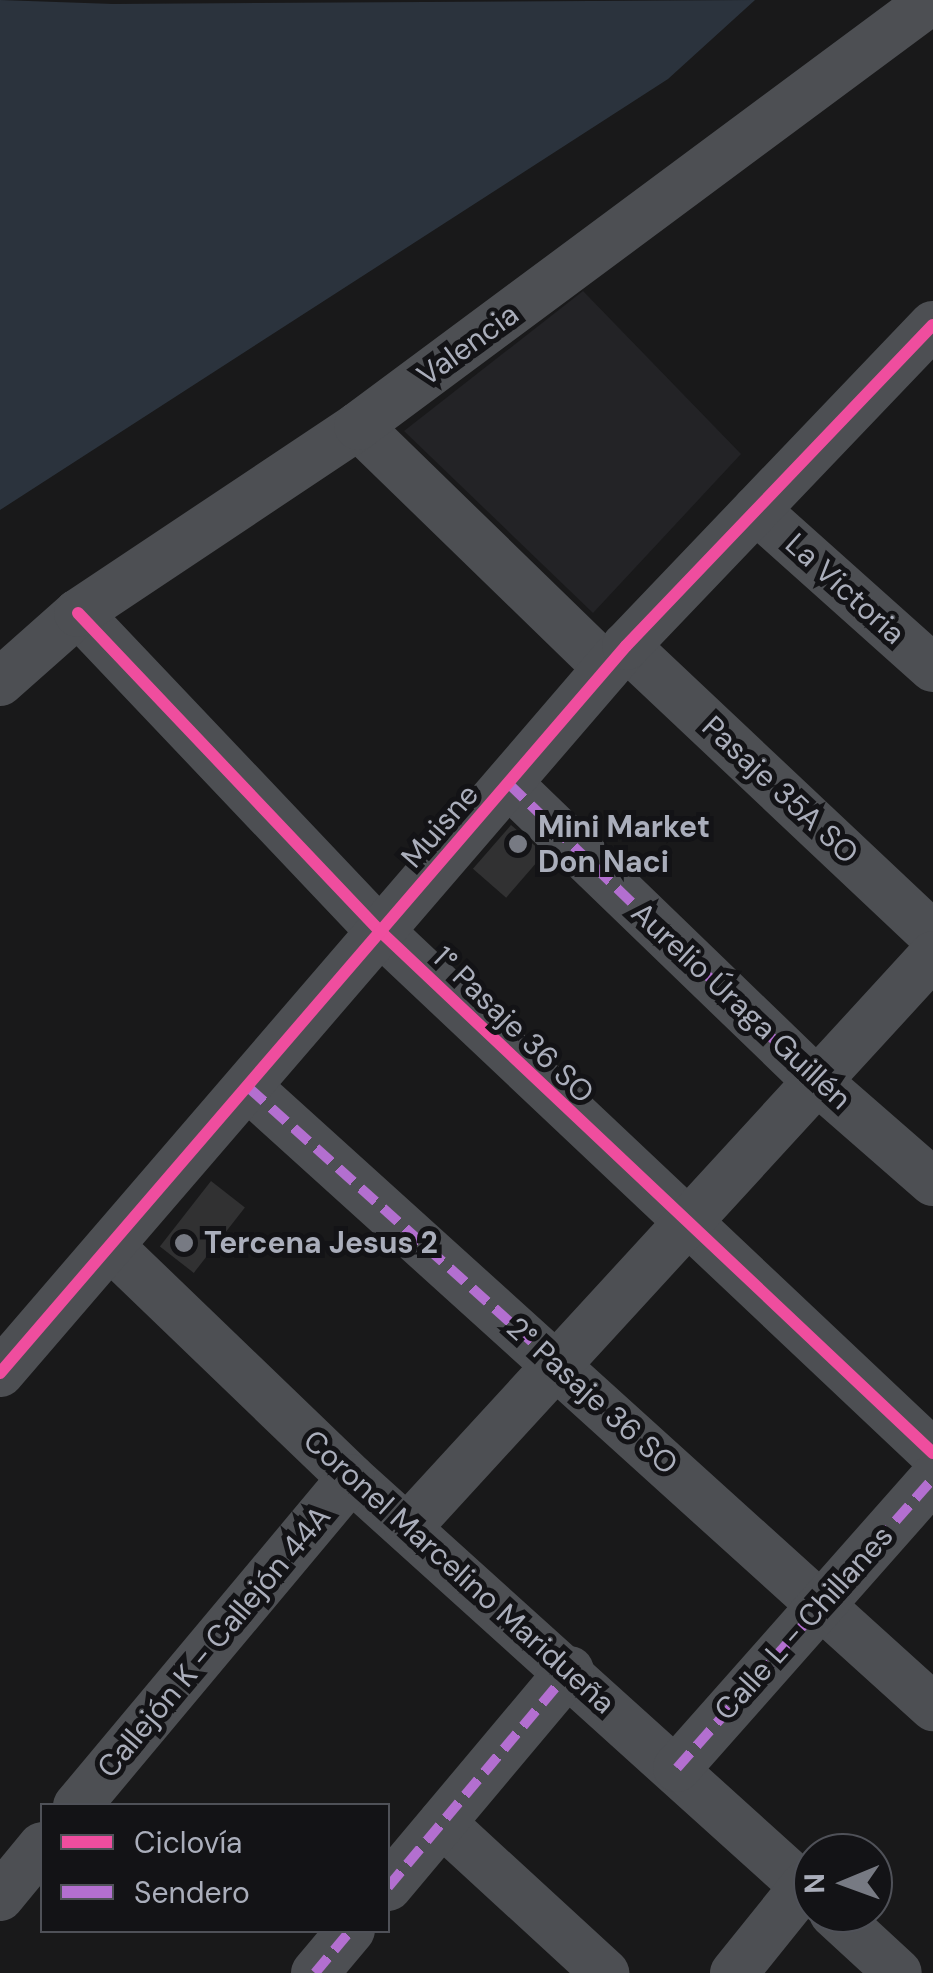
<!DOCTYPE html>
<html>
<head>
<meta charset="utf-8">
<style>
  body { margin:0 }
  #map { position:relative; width:933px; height:1973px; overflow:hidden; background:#19191a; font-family:"DM Sans",sans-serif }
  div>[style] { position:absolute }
  .built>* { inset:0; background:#232326 }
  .water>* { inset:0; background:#2b333d }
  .building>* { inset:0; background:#313132; transform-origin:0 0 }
  .minor>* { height:48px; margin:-24px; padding:0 24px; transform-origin:24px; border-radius:24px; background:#4d4f53 }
  .quiet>* { height:10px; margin-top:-5px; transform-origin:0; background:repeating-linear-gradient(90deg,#b36fd0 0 20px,transparent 0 30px) }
  .cycleway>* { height:12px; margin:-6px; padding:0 6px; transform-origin:6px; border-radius:6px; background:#ef4d9e }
  .dots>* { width:28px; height:28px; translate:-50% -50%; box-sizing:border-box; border:5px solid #131316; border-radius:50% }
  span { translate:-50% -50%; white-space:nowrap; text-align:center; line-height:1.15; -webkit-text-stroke:10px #131316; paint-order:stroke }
  .street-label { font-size:30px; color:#aaaebb }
  .poi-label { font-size:30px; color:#aaaebb; font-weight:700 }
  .left { translate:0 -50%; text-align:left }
  .legend { position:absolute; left:40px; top:1803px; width:350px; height:130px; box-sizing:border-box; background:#131316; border:2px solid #4f5158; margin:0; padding:12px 18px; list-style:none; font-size:30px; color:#aaaebb }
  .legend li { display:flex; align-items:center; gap:20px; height:50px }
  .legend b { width:50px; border:2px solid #4f5158 }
  .north { position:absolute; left:793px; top:1833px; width:100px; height:100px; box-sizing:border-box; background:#131316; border:2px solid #4f5158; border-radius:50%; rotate:269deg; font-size:28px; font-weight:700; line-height:40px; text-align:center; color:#aaaebb }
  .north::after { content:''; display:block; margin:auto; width:35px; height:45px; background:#777a83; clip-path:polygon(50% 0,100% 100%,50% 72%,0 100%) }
</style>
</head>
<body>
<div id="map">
  <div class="built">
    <i style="clip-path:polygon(583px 291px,741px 454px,593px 613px,404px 431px)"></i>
  </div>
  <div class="water">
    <i style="clip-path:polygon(0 0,113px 4px,755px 0,668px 79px,0 510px)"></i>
  </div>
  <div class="building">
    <i style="left:511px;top:825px;width:44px;height:58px;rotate:41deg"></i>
    <i style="left:211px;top:1181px;width:43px;height:83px;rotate:38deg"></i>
  </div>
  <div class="minor">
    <i style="left:358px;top:426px;width:347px;rotate:44.2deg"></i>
    <i style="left:756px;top:510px;width:237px;rotate:41.8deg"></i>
    <i style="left:78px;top:613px;width:440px;rotate:46.5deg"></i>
    <i style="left:381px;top:932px;width:759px;rotate:43.35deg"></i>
    <i style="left:626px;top:646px;width:422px;rotate:43.3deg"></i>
    <i style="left:0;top:682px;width:104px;rotate:-41.5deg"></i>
    <i style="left:78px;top:613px;width:337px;rotate:-33.7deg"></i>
    <i style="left:358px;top:426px;width:715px;rotate:-36.58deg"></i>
    <i style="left:509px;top:784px;width:426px;rotate:44deg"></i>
    <i style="left:816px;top:1080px;width:155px;rotate:41.1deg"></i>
    <i style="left:249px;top:1088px;width:923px;rotate:42.14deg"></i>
    <i style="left:110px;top:1246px;width:335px;rotate:43.9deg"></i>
    <i style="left:351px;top:1478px;width:622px;rotate:42.07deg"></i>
    <i style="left:0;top:1373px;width:959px;rotate:-49.27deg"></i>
    <i style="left:626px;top:646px;width:444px;rotate:-46.3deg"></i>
    <i style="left:408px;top:1527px;width:776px;rotate:-47.45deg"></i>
    <i style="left:677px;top:1768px;width:386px;rotate:-48.5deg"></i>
    <i style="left:77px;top:1806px;width:427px;rotate:-50.1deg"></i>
    <i style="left:442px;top:1823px;width:222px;rotate:42.6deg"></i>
    <i style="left:388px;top:1887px;width:283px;rotate:-50deg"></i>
    <i style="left:0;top:1897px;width:66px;rotate:-50.5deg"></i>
    <i style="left:833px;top:1913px;width:88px;rotate:42.7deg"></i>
    <i style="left:315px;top:1973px;width:56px;rotate:-50.1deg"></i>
    <i style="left:734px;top:1973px;width:112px;rotate:-51.2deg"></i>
  </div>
  <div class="quiet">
    <i style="left:509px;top:784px;width:426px;rotate:44deg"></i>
    <i style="left:249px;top:1088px;width:416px;rotate:41.9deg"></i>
    <i style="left:677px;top:1768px;width:386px;rotate:-48.5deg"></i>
    <i style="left:388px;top:1887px;width:283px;rotate:-50deg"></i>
    <i style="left:315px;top:1973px;width:56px;rotate:-50.1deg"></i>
  </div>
  <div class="cycleway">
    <i style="left:78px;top:613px;width:440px;rotate:46.5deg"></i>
    <i style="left:381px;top:932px;width:759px;rotate:43.35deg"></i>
    <i style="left:0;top:1373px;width:959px;rotate:-49.27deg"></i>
    <i style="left:626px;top:646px;width:444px;rotate:-46.3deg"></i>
  </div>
  <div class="dots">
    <i style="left:518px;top:844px;background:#777a83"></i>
    <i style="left:184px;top:1243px;background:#777a83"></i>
  </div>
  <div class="street-label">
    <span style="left:468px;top:345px;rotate:-36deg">Valencia</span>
    <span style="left:845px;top:589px;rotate:42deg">La Victoria</span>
    <span style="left:780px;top:790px;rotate:43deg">Pasaje 35A SO</span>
    <span style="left:440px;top:826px;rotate:-49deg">Muisne</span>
    <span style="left:741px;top:1006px;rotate:43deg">Aurelio Úraga Guillén</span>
    <span style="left:513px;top:1025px;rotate:44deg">1° Pasaje 36 SO</span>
    <span style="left:592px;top:1396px;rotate:42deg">2° Pasaje 36 SO</span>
    <span style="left:459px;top:1572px;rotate:42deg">Coronel Marcelino Maridueña</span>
    <span style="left:804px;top:1623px;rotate:-48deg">Calle L - Chillanes</span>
    <span style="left:214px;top:1642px;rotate:-50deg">Callejón K - Callejón 44A</span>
  </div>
  <div class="poi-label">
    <span class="left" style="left:538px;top:844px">Mini Market<br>Don Naci</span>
    <span class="left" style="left:204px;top:1243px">Tercena Jesus 2</span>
  </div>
  <ul class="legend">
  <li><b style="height:12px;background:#ef4d9e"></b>Ciclovía</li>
  <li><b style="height:12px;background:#b36fd0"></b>Sendero</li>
  </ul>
  <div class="north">N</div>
</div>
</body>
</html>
